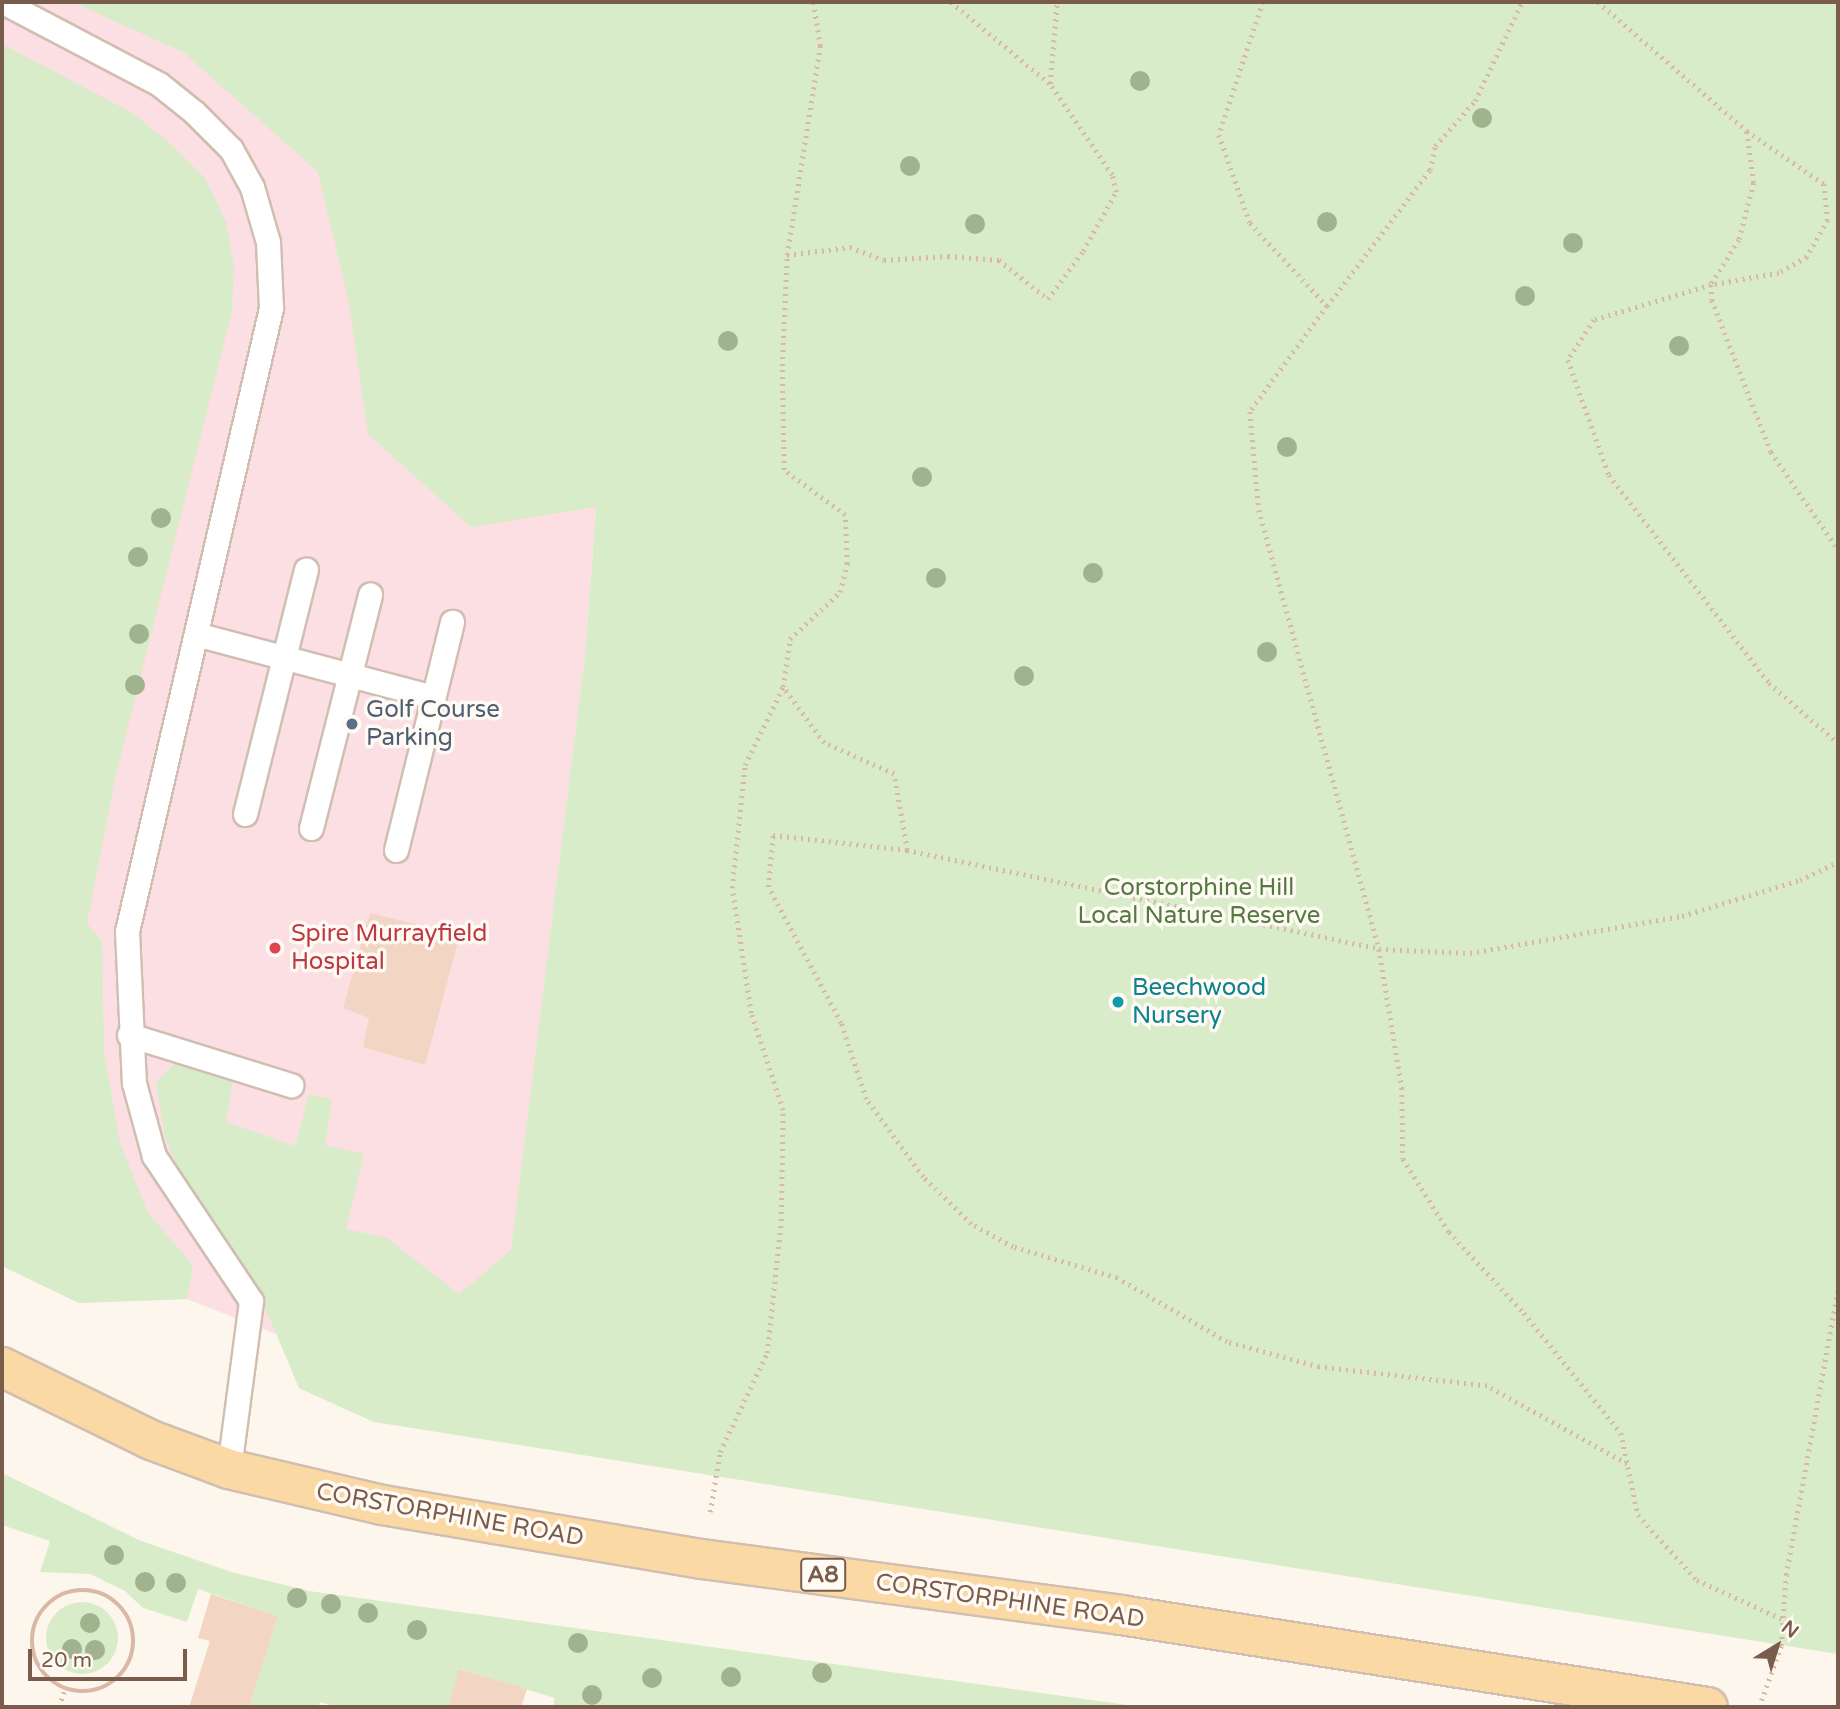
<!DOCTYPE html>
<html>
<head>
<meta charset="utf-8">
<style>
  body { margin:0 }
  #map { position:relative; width:1840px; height:1709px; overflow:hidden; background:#fdf6ec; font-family:"Varela Round",sans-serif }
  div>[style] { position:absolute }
  .medical>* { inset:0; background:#fbdfe3 }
  .green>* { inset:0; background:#d8ecc9 }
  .round { border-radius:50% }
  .building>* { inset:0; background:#f3d5c3 }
  .path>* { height:4.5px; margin-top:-2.25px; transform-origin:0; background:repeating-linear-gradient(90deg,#d9b8a5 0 2px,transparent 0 7px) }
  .path>.ring { margin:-2.25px; padding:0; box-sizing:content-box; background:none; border:4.5px solid #d9b8a5; border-radius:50% }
  .roads { filter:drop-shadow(2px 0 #d1beb0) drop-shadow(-2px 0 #d1beb0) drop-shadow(0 2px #d1beb0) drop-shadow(0 -2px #d1beb0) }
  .service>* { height:23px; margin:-11.5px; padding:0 11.5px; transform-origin:11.5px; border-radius:11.5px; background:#fff }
  .primary>* { height:38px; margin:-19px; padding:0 19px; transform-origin:19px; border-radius:19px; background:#fbd9a5 }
  .trees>* { width:20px; height:20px; margin:-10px; border-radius:50%; background:#a0b28e }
  .dots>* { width:19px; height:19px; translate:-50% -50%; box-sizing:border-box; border:4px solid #fffaf3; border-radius:50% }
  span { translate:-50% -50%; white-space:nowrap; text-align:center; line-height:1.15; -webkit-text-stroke:7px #fffaf3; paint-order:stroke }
  .shield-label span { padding:2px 5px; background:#fffaf3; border:2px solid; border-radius:5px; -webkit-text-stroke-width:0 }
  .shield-label { font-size:23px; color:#7a5c4d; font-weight:700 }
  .service-label { font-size:24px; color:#4e5e75 }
  .left { translate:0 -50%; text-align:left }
  .park-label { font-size:24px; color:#537a41 }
  .health-label { font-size:24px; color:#be3a42 }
  .culture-label { font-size:24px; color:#0d838f }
  .street-label { font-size:24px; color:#7a5c4d }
  .frame { position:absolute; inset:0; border:4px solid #7a5c4d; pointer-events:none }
  .north { position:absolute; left:1742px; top:1611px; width:70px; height:70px; -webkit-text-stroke:5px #fffaf3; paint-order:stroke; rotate:38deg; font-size:19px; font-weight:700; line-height:28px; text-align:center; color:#7a5c4d }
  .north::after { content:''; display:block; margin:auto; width:24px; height:32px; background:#7a5c4d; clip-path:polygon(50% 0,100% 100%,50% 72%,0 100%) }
  .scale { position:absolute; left:28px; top:1649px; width:159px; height:32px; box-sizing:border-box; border:4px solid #7a5c4d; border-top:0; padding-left:9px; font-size:21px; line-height:24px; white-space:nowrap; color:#7a5c4d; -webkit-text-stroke:5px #fffaf3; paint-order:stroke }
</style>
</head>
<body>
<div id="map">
  <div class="medical">
    <i style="clip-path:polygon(2px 2px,676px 2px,596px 507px,586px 646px,512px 1250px,374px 1422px,299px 1388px,281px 1336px,187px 1299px,79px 1303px,2px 1266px)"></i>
  </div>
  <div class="green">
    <i style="clip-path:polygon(72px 2px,1838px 2px,1838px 1654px,374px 1422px,299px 1388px,256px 1286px,192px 1199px,165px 1138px,156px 1082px,184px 1055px,235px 1070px,226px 1122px,295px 1146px,309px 1094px,332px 1099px,325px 1145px,364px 1154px,346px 1229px,387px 1238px,459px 1294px,511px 1250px,586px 646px,596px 507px,471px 527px,368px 434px,349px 303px,318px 172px,183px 52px)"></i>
    <i style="clip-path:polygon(2px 44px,133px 113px,173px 146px,205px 178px,226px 222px,234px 266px,232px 311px,116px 774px,87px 923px,102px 942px,104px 1052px,120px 1143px,148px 1213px,193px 1265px,187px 1299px,79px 1303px,2px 1266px)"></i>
    <i style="clip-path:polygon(2px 1473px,141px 1541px,235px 1573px,309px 1591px,1142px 1707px,553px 1707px,555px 1698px,460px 1669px,448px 1707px,336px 1707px,320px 1702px,318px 1707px,249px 1707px,278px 1616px,198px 1589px,187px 1622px,143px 1608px,125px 1591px,90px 1574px,40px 1572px,50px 1541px,2px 1525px)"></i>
    <i class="round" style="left:46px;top:1602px;width:72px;height:72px"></i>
  </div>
  <div class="building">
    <i style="clip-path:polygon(370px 913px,460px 935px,425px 1065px,363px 1047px,369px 1018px,343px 1008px)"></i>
    <i style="clip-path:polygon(211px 1594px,278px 1616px,249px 1707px,189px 1707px,210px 1641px,198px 1638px)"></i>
    <i style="clip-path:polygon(459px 1669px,527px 1689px,521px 1707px,448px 1707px)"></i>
  </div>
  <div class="path">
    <i style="left:951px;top:2px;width:129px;rotate:39.6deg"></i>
    <i style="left:1263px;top:2px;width:140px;rotate:108.3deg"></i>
    <i style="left:1219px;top:135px;width:93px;rotate:70.6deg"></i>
    <i style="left:1250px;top:223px;width:113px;rotate:47.1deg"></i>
    <i style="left:1327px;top:306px;width:131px;rotate:126deg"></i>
    <i style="left:1250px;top:412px;width:98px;rotate:84.8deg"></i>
    <i style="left:1259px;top:510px;width:455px;rotate:74.7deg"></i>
    <i style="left:1379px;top:949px;width:141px;rotate:80.6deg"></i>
    <i style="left:1402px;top:1088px;width:71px;rotate:89.2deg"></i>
    <i style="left:1403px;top:1159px;width:86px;rotate:57.8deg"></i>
    <i style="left:1449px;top:1232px;width:110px;rotate:47.2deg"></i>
    <i style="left:1524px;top:1313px;width:154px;rotate:51.1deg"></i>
    <i style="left:1621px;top:1433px;width:84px;rotate:78.3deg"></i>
    <i style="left:1638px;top:1515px;width:88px;rotate:47.8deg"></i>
    <i style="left:1697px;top:1580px;width:94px;rotate:24.6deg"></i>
    <i style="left:1598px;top:2px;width:197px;rotate:40.9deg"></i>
    <i style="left:1747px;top:131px;width:93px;rotate:34.5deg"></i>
    <i style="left:1824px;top:184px;width:36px;rotate:84deg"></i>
    <i style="left:1828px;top:220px;width:43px;rotate:119.6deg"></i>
    <i style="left:1807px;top:257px;width:32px;rotate:150deg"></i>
    <i style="left:1779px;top:273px;width:69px;rotate:170deg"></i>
    <i style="left:1711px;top:285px;width:122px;rotate:163.3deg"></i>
    <i style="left:1594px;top:320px;width:48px;rotate:123deg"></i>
    <i style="left:1568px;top:360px;width:122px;rotate:70.4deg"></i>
    <i style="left:1609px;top:475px;width:262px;rotate:52.4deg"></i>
    <i style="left:1769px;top:683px;width:91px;rotate:41deg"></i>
    <i style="left:1747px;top:132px;width:51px;rotate:82.2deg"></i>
    <i style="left:1754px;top:183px;width:59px;rotate:104.7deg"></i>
    <i style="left:1739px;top:240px;width:53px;rotate:121.9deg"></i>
    <i style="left:1711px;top:285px;width:15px;rotate:86deg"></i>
    <i style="left:1712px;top:300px;width:163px;rotate:68.8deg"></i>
    <i style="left:1771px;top:452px;width:118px;rotate:55.4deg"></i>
    <i style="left:787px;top:255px;width:212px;rotate:-81deg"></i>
    <i style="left:820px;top:46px;width:45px;rotate:-99deg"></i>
    <i style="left:1327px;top:306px;width:171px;rotate:-52.9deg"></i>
    <i style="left:1430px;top:170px;width:25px;rotate:-78deg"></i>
    <i style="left:1435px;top:146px;width:60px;rotate:-48.4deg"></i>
    <i style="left:1475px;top:101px;width:110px;rotate:-64.6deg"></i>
    <i style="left:907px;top:850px;width:77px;rotate:-99.7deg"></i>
    <i style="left:894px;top:774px;width:77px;rotate:-156.1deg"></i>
    <i style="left:824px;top:743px;width:69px;rotate:-126.2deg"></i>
    <i style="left:783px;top:687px;width:49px;rotate:-81.7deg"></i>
    <i style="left:790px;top:639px;width:69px;rotate:-43.2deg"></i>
    <i style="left:840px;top:592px;width:29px;rotate:-76deg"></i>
    <i style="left:847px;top:564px;width:49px;rotate:-92.3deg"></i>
    <i style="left:845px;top:515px;width:76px;rotate:-143.6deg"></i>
    <i style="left:784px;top:470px;width:104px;rotate:-91.1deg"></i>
    <i style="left:782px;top:366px;width:111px;rotate:-87.4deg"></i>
    <i style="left:787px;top:255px;width:64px;rotate:-7.2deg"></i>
    <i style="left:850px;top:247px;width:36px;rotate:21deg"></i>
    <i style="left:884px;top:260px;width:64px;rotate:-3.6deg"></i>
    <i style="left:948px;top:256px;width:51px;rotate:4.5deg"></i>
    <i style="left:999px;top:260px;width:63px;rotate:38.5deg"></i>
    <i style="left:1048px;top:299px;width:59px;rotate:-53.9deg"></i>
    <i style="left:1083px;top:251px;width:68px;rotate:-60.8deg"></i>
    <i style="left:1116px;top:192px;width:17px;rotate:-103deg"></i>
    <i style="left:1112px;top:175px;width:110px;rotate:-124.3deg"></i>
    <i style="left:1050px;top:84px;width:82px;rotate:-85.1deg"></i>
    <i style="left:1627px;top:1464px;width:160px;rotate:-150.9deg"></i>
    <i style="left:1487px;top:1386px;width:169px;rotate:-173.5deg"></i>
    <i style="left:1319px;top:1367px;width:95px;rotate:-164.8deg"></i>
    <i style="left:1227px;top:1342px;width:127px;rotate:-149.8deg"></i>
    <i style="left:1117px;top:1278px;width:109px;rotate:-163.4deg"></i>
    <i style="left:1013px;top:1247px;width:48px;rotate:-151.3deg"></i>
    <i style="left:971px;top:1224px;width:67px;rotate:-135.6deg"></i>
    <i style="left:923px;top:1177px;width:97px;rotate:-126.2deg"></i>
    <i style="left:866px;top:1099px;width:80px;rotate:-108.2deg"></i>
    <i style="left:841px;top:1023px;width:154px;rotate:-118.2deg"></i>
    <i style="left:768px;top:887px;width:52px;rotate:-84.5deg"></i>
    <i style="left:773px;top:835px;width:135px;rotate:6.4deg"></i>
    <i style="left:907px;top:850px;width:482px;rotate:11.8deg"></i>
    <i style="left:1379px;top:949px;width:91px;rotate:2.5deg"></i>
    <i style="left:1470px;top:953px;width:215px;rotate:-9.9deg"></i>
    <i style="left:1682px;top:916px;width:123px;rotate:-17deg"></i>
    <i style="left:1800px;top:880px;width:42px;rotate:-25.3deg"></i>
    <i style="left:710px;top:1512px;width:61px;rotate:-80.5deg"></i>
    <i style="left:720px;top:1452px;width:110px;rotate:-64.6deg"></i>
    <i style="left:767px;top:1353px;width:133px;rotate:-83.9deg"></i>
    <i style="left:781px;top:1221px;width:111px;rotate:-89deg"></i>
    <i style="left:783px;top:1110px;width:102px;rotate:-108.3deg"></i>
    <i style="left:751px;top:1013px;width:126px;rotate:-98.6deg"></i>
    <i style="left:732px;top:888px;width:124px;rotate:-84deg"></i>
    <i style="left:745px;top:765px;width:87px;rotate:-64deg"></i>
    <i class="ring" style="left:32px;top:1590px;width:97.5px;height:97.5px"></i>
    <i style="left:59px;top:1707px;width:19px;rotate:-72deg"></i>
    <i style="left:1759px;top:1707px;width:65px;rotate:-70.2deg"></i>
    <i style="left:1781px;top:1646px;width:71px;rotate:-86deg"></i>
    <i style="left:1786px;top:1575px;width:292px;rotate:-79.7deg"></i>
  </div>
  <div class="roads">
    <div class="service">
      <i style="left:3px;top:2px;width:176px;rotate:27.7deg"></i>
      <i style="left:159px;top:84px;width:45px;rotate:38.7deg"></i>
      <i style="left:194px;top:112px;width:52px;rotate:45deg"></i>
      <i style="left:231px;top:149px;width:43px;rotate:61.1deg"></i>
      <i style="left:252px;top:187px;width:57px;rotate:73.8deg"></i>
      <i style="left:268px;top:242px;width:66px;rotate:87.4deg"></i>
      <i style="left:271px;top:308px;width:639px;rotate:103.01deg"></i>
      <i style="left:127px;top:931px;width:152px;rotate:87.4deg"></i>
      <i style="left:134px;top:1083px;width:76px;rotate:74.7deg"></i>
      <i style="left:154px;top:1156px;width:174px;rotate:56.2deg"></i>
      <i style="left:251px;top:1301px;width:169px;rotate:97.5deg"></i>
      <i style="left:196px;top:634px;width:244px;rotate:14.9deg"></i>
      <i style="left:245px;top:814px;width:252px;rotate:-76deg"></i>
      <i style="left:311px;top:828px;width:241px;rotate:-75.8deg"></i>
      <i style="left:396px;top:850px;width:235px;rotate:-76.2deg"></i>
      <i style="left:129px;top:1035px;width:170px;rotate:17.2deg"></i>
    </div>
    <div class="primary">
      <i style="left:2px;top:1367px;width:166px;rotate:26.1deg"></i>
      <i style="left:151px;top:1440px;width:83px;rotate:20.4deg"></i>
      <i style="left:229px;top:1469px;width:157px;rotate:13.2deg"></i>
      <i style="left:382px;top:1505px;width:325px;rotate:9.6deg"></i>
      <i style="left:702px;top:1559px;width:423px;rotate:7.6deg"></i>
      <i style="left:1121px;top:1615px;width:594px;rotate:8.91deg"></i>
    </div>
  </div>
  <div class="trees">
    <i style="left:1140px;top:81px"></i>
    <i style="left:1482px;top:118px"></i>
    <i style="left:910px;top:166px"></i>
    <i style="left:1327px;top:222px"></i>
    <i style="left:975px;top:224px"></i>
    <i style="left:1573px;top:243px"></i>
    <i style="left:1525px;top:296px"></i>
    <i style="left:728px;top:341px"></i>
    <i style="left:1679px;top:346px"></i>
    <i style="left:1287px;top:447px"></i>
    <i style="left:922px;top:477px"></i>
    <i style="left:161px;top:518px"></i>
    <i style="left:138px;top:557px"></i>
    <i style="left:1093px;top:573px"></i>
    <i style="left:936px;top:578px"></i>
    <i style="left:139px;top:634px"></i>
    <i style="left:1267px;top:652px"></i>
    <i style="left:1024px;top:676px"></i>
    <i style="left:135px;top:685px"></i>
    <i style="left:114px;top:1555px"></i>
    <i style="left:145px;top:1582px"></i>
    <i style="left:176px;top:1583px"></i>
    <i style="left:297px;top:1598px"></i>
    <i style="left:331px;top:1604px"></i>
    <i style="left:368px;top:1613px"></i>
    <i style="left:90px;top:1623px"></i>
    <i style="left:417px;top:1630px"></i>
    <i style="left:578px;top:1643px"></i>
    <i style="left:72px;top:1649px"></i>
    <i style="left:95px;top:1650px"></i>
    <i style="left:822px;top:1673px"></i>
    <i style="left:731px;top:1677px"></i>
    <i style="left:652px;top:1678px"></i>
    <i style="left:592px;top:1695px"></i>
  </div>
  <div class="dots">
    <i style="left:352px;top:724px;background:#5c6f8a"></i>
    <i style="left:275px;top:948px;background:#e0444e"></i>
    <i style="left:1118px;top:1002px;background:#0f9aa8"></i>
  </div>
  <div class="shield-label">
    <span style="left:823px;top:1575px">A8</span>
  </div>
  <div class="service-label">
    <span class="left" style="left:366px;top:724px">Golf Course<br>Parking</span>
  </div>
  <div class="park-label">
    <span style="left:1199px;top:902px">Corstorphine Hill<br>Local Nature Reserve</span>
  </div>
  <div class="health-label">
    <span class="left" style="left:291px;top:948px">Spire Murrayfield<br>Hospital</span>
  </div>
  <div class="culture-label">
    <span class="left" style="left:1132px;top:1002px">Beechwood<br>Nursery</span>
  </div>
  <div class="street-label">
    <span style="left:450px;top:1515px;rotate:10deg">CORSTORPHINE ROAD</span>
    <span style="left:1010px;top:1601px;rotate:8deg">CORSTORPHINE ROAD</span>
  </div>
  <div class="frame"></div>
  <div class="north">N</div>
  <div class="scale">20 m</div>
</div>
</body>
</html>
